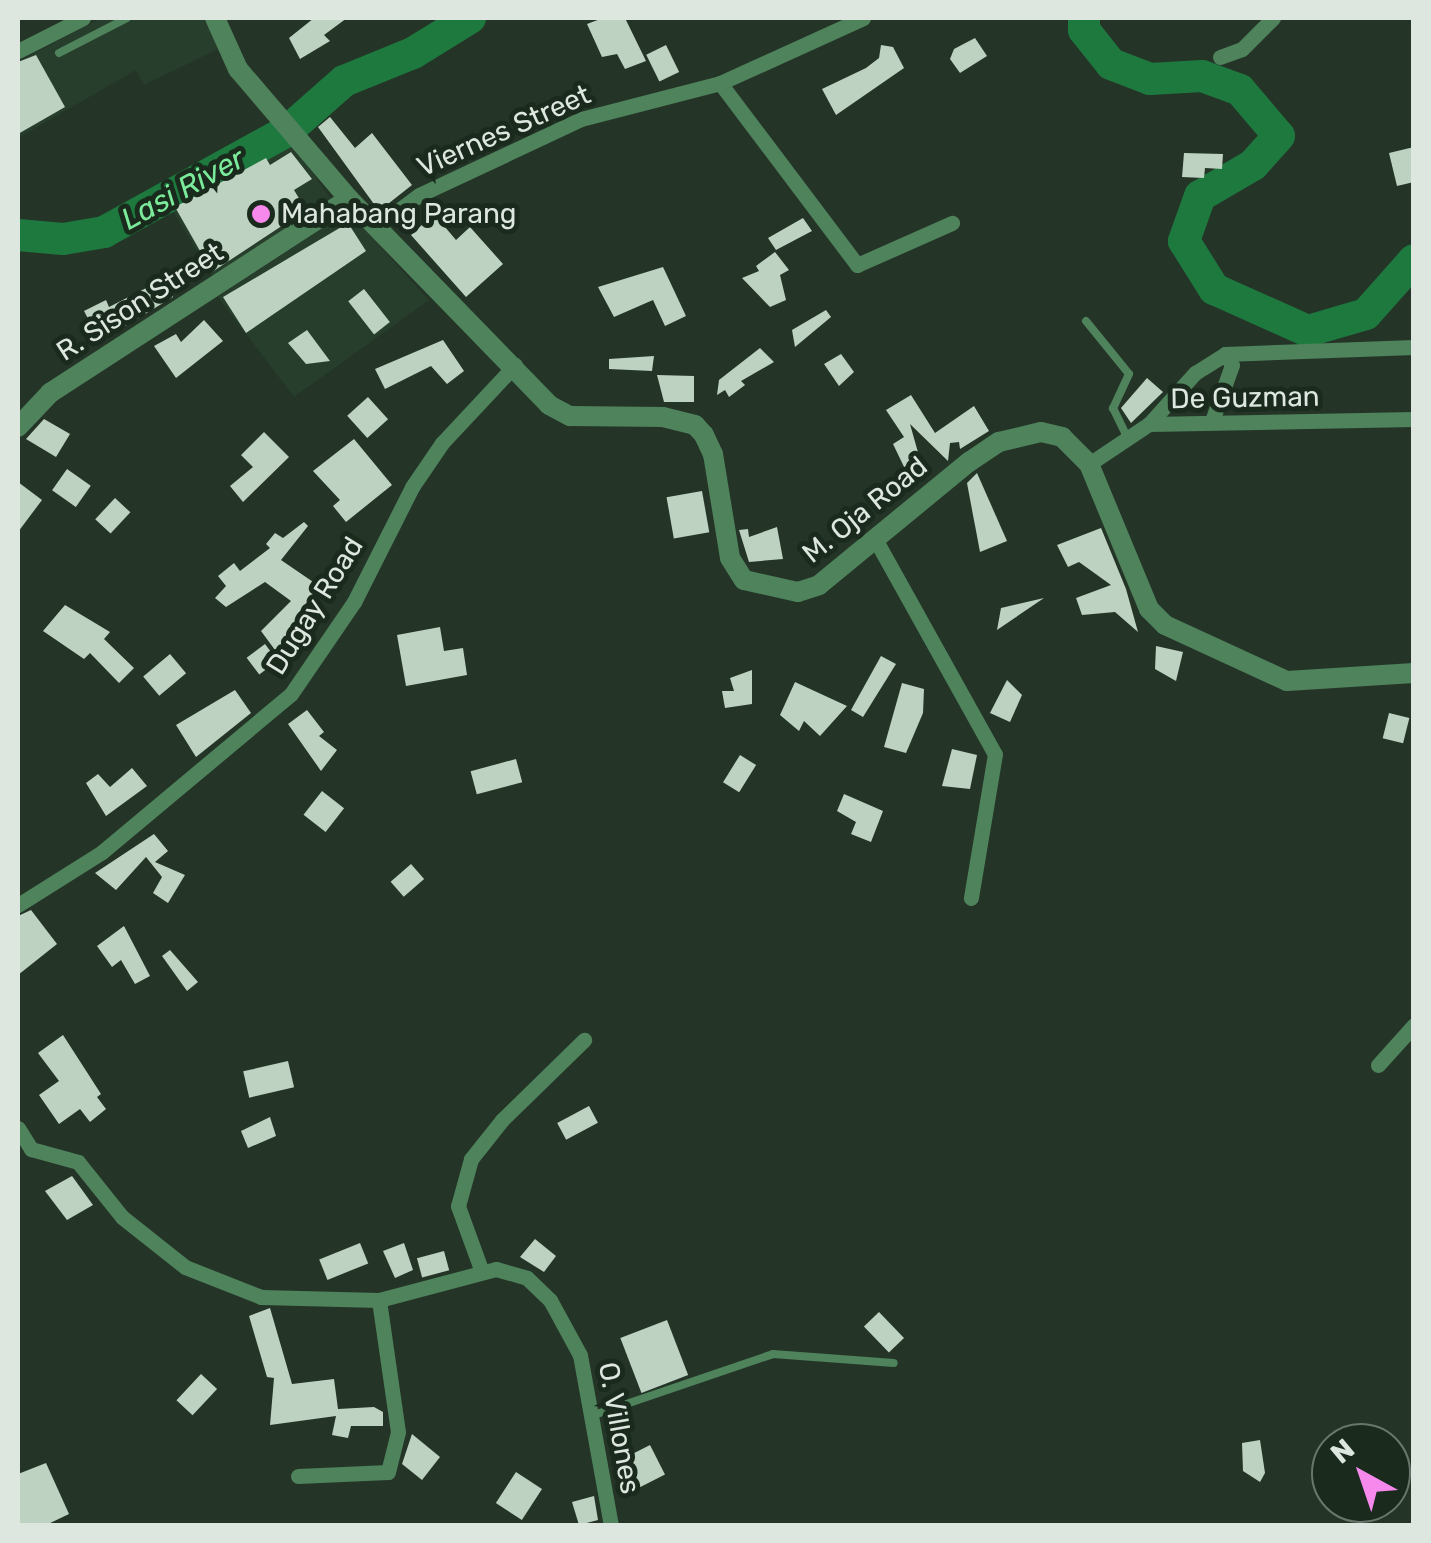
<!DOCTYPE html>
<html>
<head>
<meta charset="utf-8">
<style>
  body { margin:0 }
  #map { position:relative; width:1431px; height:1543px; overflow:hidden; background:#243528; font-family:Rubik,sans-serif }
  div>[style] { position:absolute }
  .built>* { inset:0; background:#273e2c }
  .river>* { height:32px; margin:-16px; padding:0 16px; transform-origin:16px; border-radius:16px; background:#1e793f }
  .building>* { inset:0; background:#bdd2c1; transform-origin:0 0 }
  .service>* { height:8px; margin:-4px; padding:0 4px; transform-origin:4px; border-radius:4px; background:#4f835c }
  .minor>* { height:15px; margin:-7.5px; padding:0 7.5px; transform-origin:7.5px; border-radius:7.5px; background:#4f835c }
  .tertiary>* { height:20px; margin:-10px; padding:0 10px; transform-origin:10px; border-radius:10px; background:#4f835c }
  .dots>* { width:28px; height:28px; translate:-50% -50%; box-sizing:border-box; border:5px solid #1a2b1e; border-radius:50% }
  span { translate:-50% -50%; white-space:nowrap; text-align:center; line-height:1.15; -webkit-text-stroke:10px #1a2b1e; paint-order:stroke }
  .street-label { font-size:28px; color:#dde7df }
  .poi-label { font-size:28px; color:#dde7df }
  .left { translate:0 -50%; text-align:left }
  .water-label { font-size:30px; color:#7bea9a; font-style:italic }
  .frame { position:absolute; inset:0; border:20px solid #dde7df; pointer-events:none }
  .north { position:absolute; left:1311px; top:1423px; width:100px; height:100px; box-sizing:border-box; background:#1a2b1e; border:2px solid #68766b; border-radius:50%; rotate:320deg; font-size:28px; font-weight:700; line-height:40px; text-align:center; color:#dde7df }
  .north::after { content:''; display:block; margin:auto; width:35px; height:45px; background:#f788ec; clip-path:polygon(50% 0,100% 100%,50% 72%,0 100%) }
</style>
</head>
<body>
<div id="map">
  <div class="built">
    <i style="clip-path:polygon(101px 18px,205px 18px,218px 49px,144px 85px,136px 70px,18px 138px,18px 62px)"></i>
    <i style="clip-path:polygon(292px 142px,332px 201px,213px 277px,171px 208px)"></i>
    <i style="clip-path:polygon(348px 211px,429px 300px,294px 397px,218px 297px)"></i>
  </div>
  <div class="river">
    <i style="left:1084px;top:18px;width:12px;rotate:90deg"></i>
    <i style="left:1084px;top:30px;width:43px;rotate:51.5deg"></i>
    <i style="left:1111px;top:64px;width:42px;rotate:21deg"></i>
    <i style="left:1150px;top:79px;width:52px;rotate:-3.3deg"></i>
    <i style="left:1202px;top:76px;width:40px;rotate:20.2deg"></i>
    <i style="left:1240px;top:90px;width:60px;rotate:49.7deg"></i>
    <i style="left:1279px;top:136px;width:39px;rotate:132deg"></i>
    <i style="left:1253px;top:165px;width:61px;rotate:149.7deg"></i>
    <i style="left:1200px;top:196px;width:48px;rotate:109.6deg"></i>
    <i style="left:1184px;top:241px;width:57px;rotate:58deg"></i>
    <i style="left:1214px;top:289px;width:103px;rotate:24.1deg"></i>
    <i style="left:1308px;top:331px;width:60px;rotate:-16.3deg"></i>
    <i style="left:1366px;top:314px;width:72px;rotate:-48.4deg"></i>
    <i style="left:293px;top:126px;width:68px;rotate:-41.4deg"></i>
    <i style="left:344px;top:81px;width:74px;rotate:-22.1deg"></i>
    <i style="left:413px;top:53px;width:67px;rotate:-31.6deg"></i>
    <i style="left:18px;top:235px;width:45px;rotate:5.1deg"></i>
    <i style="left:63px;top:239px;width:42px;rotate:-9.7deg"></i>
    <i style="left:104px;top:232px;width:207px;rotate:-28.9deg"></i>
  </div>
  <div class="building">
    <i style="clip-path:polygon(314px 18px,347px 18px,324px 35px,330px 41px,300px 59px,289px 38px)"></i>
    <i style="clip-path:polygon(603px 18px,625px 18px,646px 61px,625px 69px,617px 54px,602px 57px,587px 24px)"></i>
    <i style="clip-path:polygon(975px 38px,987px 56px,960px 73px,950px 59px,954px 49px)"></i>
    <i style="left:666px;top:45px;width:30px;height:22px;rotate:64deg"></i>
    <i style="clip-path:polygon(881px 45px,893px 47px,904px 68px,836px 115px,822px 89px,866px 68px,879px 58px)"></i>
    <i style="clip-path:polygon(36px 55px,65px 107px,18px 134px,18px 62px)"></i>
    <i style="clip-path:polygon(330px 117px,355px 148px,372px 133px,412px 185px,379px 211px,318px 127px)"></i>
    <i style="clip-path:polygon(1414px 147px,1414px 182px,1397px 186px,1389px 153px)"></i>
    <i style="clip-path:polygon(291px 152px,312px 179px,294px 190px,306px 210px,212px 272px,175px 207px,266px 158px,270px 165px)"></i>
    <i style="clip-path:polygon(1184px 153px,1223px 154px,1222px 169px,1205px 168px,1204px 178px,1182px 177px)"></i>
    <i style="clip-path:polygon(434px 214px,456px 240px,470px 227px,503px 264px,466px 297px,411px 235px)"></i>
    <i style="clip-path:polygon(803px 218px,812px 231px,776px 250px,768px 238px)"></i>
    <i style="clip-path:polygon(348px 223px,366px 251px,246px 333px,223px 297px)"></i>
    <i style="clip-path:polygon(775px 252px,789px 270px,780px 275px,786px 300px,770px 307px,742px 278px,759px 271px,756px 266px)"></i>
    <i style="clip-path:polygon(663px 267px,686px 316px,665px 326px,653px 300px,614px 317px,598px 287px)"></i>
    <i style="clip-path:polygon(162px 280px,173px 297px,125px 326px,121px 319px,95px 332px,84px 311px,106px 300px,109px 307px)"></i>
    <i style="left:364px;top:289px;width:42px;height:20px;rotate:52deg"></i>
    <i style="clip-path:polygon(826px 310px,831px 317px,795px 347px,792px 330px)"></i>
    <i style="clip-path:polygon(204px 320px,223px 341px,176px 378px,154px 346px,176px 334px,181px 342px)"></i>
    <i style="clip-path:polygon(307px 330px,330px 361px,306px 364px,288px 343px)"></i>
    <i style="clip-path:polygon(443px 340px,464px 371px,447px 384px,431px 366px,385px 389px,375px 369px)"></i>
    <i style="clip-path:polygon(760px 348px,774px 362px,741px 381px,745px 385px,729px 397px,725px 390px,717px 395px,719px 380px)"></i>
    <i style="clip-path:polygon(841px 354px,854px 372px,839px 386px,824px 364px)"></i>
    <i style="clip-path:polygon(654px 356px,652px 371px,609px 369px,609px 359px)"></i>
    <i style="clip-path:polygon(657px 375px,694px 376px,694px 402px,664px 402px)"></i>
    <i style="clip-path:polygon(1147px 378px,1163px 392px,1131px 423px,1121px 408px)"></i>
    <i style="clip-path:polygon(911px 395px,935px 433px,974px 406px,989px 431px,960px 449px,959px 442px,950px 443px,948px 461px,910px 424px,921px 463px,907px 473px,893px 444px,904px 437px,886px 410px)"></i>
    <i style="left:368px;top:397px;width:30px;height:28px;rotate:48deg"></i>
    <i style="clip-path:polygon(44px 419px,70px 434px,56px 457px,26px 439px)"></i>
    <i style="clip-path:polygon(264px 432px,289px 457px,243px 502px,230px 486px,253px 467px,241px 455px)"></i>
    <i style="clip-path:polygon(354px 439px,392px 485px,346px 522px,333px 506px,340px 500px,313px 471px)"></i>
    <i style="left:67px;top:469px;width:29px;height:26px;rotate:35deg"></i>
    <i style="clip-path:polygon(977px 473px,1007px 541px,980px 552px,967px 483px)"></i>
    <i style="clip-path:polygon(18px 482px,42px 500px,18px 532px)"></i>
    <i style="left:702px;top:491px;width:42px;height:36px;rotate:80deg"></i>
    <i style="left:115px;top:498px;width:21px;height:29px;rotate:43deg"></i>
    <i style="clip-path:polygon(304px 522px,308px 526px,281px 560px,319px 586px,298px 614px,313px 629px,300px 643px,293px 635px,275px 650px,261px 631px,291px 601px,265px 582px,226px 607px,215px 598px,226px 586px,218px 576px,234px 563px,240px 571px,270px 548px,266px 544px,275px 533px,283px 538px)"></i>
    <i style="clip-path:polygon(777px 527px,783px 559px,749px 562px,739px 530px,748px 529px,749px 537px)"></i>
    <i style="clip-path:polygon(1101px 528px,1126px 589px,1138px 632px,1115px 612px,1082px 615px,1076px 598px,1111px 585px,1079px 562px,1068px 567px,1057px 545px)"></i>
    <i style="clip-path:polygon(1044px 598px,997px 630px,1001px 608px)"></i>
    <i style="clip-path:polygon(65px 605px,110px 632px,104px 639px,134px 668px,119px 683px,90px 653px,84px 659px,43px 631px)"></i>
    <i style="clip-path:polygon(440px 627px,444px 651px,463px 648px,467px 675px,406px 686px,397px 635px)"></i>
    <i style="left:265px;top:644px;width:21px;height:23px;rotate:53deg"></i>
    <i style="clip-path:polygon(1156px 646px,1183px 652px,1176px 681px,1155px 669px)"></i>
    <i style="left:170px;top:654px;width:25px;height:35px;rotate:50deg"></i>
    <i style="clip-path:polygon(881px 656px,896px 664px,863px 717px,851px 710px)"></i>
    <i style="clip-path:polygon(752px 670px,752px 704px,725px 708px,722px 691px,734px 691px,730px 678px)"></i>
    <i style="clip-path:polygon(1007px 680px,1022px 695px,1010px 722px,990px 713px)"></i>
    <i style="clip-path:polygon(795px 682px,847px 706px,820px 736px,804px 721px,799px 731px,780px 715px)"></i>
    <i style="clip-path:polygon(902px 683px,924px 689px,923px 713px,906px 753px,884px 747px)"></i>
    <i style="clip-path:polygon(235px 690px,251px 713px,196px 757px,176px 725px)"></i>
    <i style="clip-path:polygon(307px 710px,324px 732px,319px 736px,337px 750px,321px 771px,288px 724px)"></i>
    <i style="left:1389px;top:713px;width:21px;height:26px;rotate:14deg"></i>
    <i style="clip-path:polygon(952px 749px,977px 755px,970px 789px,942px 786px)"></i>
    <i style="left:740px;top:755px;width:19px;height:32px;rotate:32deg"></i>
    <i style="left:516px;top:759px;width:24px;height:47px;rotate:75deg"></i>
    <i style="clip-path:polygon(132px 768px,147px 786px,106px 816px,86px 783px,98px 774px,110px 787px)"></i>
    <i style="left:322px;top:791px;width:28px;height:30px;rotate:38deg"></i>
    <i style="clip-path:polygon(844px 794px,883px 811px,871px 842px,851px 834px,856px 822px,837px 811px)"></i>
    <i style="clip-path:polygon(154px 834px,168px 851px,155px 862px,185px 875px,168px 903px,153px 893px,162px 877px,146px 857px,116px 890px,95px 873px)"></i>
    <i style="left:411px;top:864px;width:20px;height:27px;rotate:49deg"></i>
    <i style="clip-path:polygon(31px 910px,57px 944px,18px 975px,18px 916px)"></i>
    <i style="clip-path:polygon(124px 926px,150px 976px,135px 984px,121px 960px,112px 967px,97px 946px)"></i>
    <i style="clip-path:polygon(170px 950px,198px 982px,187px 991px,162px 956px)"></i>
    <i style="clip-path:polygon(63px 1035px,101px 1094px,97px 1097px,106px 1109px,90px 1122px,80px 1109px,59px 1124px,39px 1095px,59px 1081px,38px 1053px)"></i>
    <i style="left:288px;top:1061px;width:27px;height:46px;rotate:77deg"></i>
    <i style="left:589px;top:1106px;width:19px;height:36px;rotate:62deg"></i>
    <i style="clip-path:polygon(270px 1117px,276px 1136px,248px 1148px,241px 1131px)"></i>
    <i style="clip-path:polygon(72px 1176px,93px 1205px,67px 1220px,45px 1191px)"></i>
    <i style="clip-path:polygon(535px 1239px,556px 1256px,544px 1272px,520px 1257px)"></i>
    <i style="left:360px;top:1243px;width:22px;height:44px;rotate:68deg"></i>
    <i style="clip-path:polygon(404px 1243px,413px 1270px,395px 1278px,383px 1251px)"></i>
    <i style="left:444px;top:1251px;width:20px;height:28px;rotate:75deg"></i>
    <i style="clip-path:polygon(270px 1308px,292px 1384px,334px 1379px,338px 1409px,374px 1407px,383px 1412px,383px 1426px,351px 1426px,348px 1438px,332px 1435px,336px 1416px,270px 1425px,274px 1378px,267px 1377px,249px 1316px)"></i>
    <i style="left:879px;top:1312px;width:36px;height:21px;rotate:46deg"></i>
    <i style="left:667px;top:1320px;width:59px;height:50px;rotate:69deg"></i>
    <i style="left:201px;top:1374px;width:22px;height:36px;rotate:43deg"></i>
    <i style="clip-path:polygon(412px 1434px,440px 1457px,422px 1480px,402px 1464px)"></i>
    <i style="clip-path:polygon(1260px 1440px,1265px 1473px,1260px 1482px,1243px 1471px,1242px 1443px)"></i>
    <i style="left:650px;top:1445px;width:33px;height:37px;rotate:63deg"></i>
    <i style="clip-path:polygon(46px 1463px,69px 1514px,44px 1526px,18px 1526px,18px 1474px)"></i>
    <i style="left:516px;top:1472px;width:31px;height:37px;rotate:33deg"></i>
    <i style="clip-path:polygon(594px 1496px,598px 1520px,579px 1525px,572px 1502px)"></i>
  </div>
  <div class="service">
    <i style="left:59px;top:53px;width:76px;rotate:-27.2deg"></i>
    <i style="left:1086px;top:321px;width:68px;rotate:50.9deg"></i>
    <i style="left:1129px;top:374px;width:38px;rotate:115deg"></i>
    <i style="left:1113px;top:408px;width:32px;rotate:64deg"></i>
    <i style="left:594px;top:1415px;width:189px;rotate:-18.8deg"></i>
    <i style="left:773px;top:1354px;width:121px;rotate:4.3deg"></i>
  </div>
  <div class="minor">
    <i style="left:18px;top:51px;width:73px;rotate:-26.9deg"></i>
    <i style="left:1220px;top:57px;width:23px;rotate:-20deg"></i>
    <i style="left:1242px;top:49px;width:44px;rotate:-45deg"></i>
    <i style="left:720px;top:83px;width:228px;rotate:53deg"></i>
    <i style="left:857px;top:265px;width:104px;rotate:-23.9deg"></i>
    <i style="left:375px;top:228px;width:55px;rotate:-36.9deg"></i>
    <i style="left:419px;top:195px;width:179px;rotate:-25.1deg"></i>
    <i style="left:581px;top:119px;width:144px;rotate:-14.5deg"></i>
    <i style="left:720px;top:83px;width:157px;rotate:-24.4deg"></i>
    <i style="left:1213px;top:418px;width:56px;rotate:-70.3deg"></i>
    <i style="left:1232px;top:365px;width:13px;rotate:-122deg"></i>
    <i style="left:1149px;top:424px;width:69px;rotate:-48deg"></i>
    <i style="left:1195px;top:373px;width:36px;rotate:-32deg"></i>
    <i style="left:1225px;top:354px;width:189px;rotate:-2.1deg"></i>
    <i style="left:1089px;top:464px;width:72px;rotate:-33.7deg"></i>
    <i style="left:1149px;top:424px;width:265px;rotate:-1.1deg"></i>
    <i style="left:874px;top:537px;width:248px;rotate:60.9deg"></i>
    <i style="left:995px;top:754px;width:146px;rotate:99.5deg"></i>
    <i style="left:18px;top:905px;width:99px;rotate:-32.2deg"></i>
    <i style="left:102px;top:852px;width:246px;rotate:-39.9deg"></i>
    <i style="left:291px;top:694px;width:112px;rotate:-55.6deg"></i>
    <i style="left:354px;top:602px;width:129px;rotate:-63.2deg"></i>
    <i style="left:412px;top:487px;width:53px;rotate:-55.7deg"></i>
    <i style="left:442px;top:443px;width:107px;rotate:-46.9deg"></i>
    <i style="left:1378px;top:1065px;width:54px;rotate:-48deg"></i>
    <i style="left:18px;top:1128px;width:25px;rotate:58deg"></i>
    <i style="left:31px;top:1149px;width:49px;rotate:15.5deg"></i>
    <i style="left:78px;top:1162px;width:70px;rotate:51.3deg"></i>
    <i style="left:122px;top:1217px;width:80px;rotate:38.4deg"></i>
    <i style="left:185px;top:1267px;width:82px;rotate:21.5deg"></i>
    <i style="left:261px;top:1297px;width:118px;rotate:1.5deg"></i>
    <i style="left:379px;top:1300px;width:121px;rotate:-14.8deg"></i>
    <i style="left:496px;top:1269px;width:32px;rotate:16deg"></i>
    <i style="left:527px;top:1278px;width:32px;rotate:44deg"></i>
    <i style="left:550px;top:1300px;width:63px;rotate:61.4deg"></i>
    <i style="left:580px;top:1355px;width:174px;rotate:79.7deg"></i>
    <i style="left:482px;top:1272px;width:70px;rotate:-110deg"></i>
    <i style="left:458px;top:1206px;width:49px;rotate:-74.5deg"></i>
    <i style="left:471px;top:1159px;width:50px;rotate:-51.5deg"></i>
    <i style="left:502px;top:1120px;width:115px;rotate:-44.3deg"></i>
    <i style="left:298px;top:1476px;width:90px;rotate:-2.5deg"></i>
    <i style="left:388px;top:1472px;width:41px;rotate:-76deg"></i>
    <i style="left:398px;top:1432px;width:133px;rotate:-98.2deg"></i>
  </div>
  <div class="tertiary">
    <i style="left:215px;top:18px;width:56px;rotate:65.7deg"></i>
    <i style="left:238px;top:69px;width:171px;rotate:49.5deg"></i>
    <i style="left:349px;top:199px;width:287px;rotate:45.8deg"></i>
    <i style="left:549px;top:405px;width:24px;rotate:28deg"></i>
    <i style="left:570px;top:416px;width:93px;rotate:0.6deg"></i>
    <i style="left:663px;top:417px;width:33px;rotate:14deg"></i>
    <i style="left:695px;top:425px;width:13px;rotate:48deg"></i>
    <i style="left:704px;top:435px;width:21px;rotate:65deg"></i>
    <i style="left:713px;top:454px;width:105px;rotate:80.7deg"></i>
    <i style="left:730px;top:558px;width:26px;rotate:58deg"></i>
    <i style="left:744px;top:580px;width:55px;rotate:12.5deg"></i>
    <i style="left:798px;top:592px;width:22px;rotate:-18deg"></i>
    <i style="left:819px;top:585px;width:194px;rotate:-39.4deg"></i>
    <i style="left:969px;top:462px;width:36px;rotate:-34deg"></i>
    <i style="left:999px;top:442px;width:43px;rotate:-13.4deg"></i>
    <i style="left:1041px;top:432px;width:22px;rotate:13deg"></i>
    <i style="left:1062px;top:437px;width:38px;rotate:45deg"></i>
    <i style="left:1089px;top:464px;width:157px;rotate:67.5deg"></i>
    <i style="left:1149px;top:609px;width:23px;rotate:45deg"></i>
    <i style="left:1165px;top:625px;width:134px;rotate:24.7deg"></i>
    <i style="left:1287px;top:681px;width:127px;rotate:-3.6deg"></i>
    <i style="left:18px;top:427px;width:47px;rotate:-46.7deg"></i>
    <i style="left:50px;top:393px;width:356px;rotate:-33deg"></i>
  </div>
  <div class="dots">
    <i style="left:261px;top:214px;background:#f788ec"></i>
  </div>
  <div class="street-label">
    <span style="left:504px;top:131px;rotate:-24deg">Viernes Street</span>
    <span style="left:140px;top:302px;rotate:-33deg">R. Sison Street</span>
    <span style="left:1245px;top:398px;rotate:-1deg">De Guzman</span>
    <span style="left:865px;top:510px;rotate:-39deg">M. Oja Road</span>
    <span style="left:315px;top:606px;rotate:-58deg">Dugay Road</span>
    <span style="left:619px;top:1428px;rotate:80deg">O. Villones</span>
  </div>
  <div class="poi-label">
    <span class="left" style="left:281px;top:214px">Mahabang Parang</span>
  </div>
  <div class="water-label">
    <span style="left:183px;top:189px;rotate:-29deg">Lasi River</span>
  </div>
  <div class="frame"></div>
  <div class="north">N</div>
</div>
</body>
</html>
